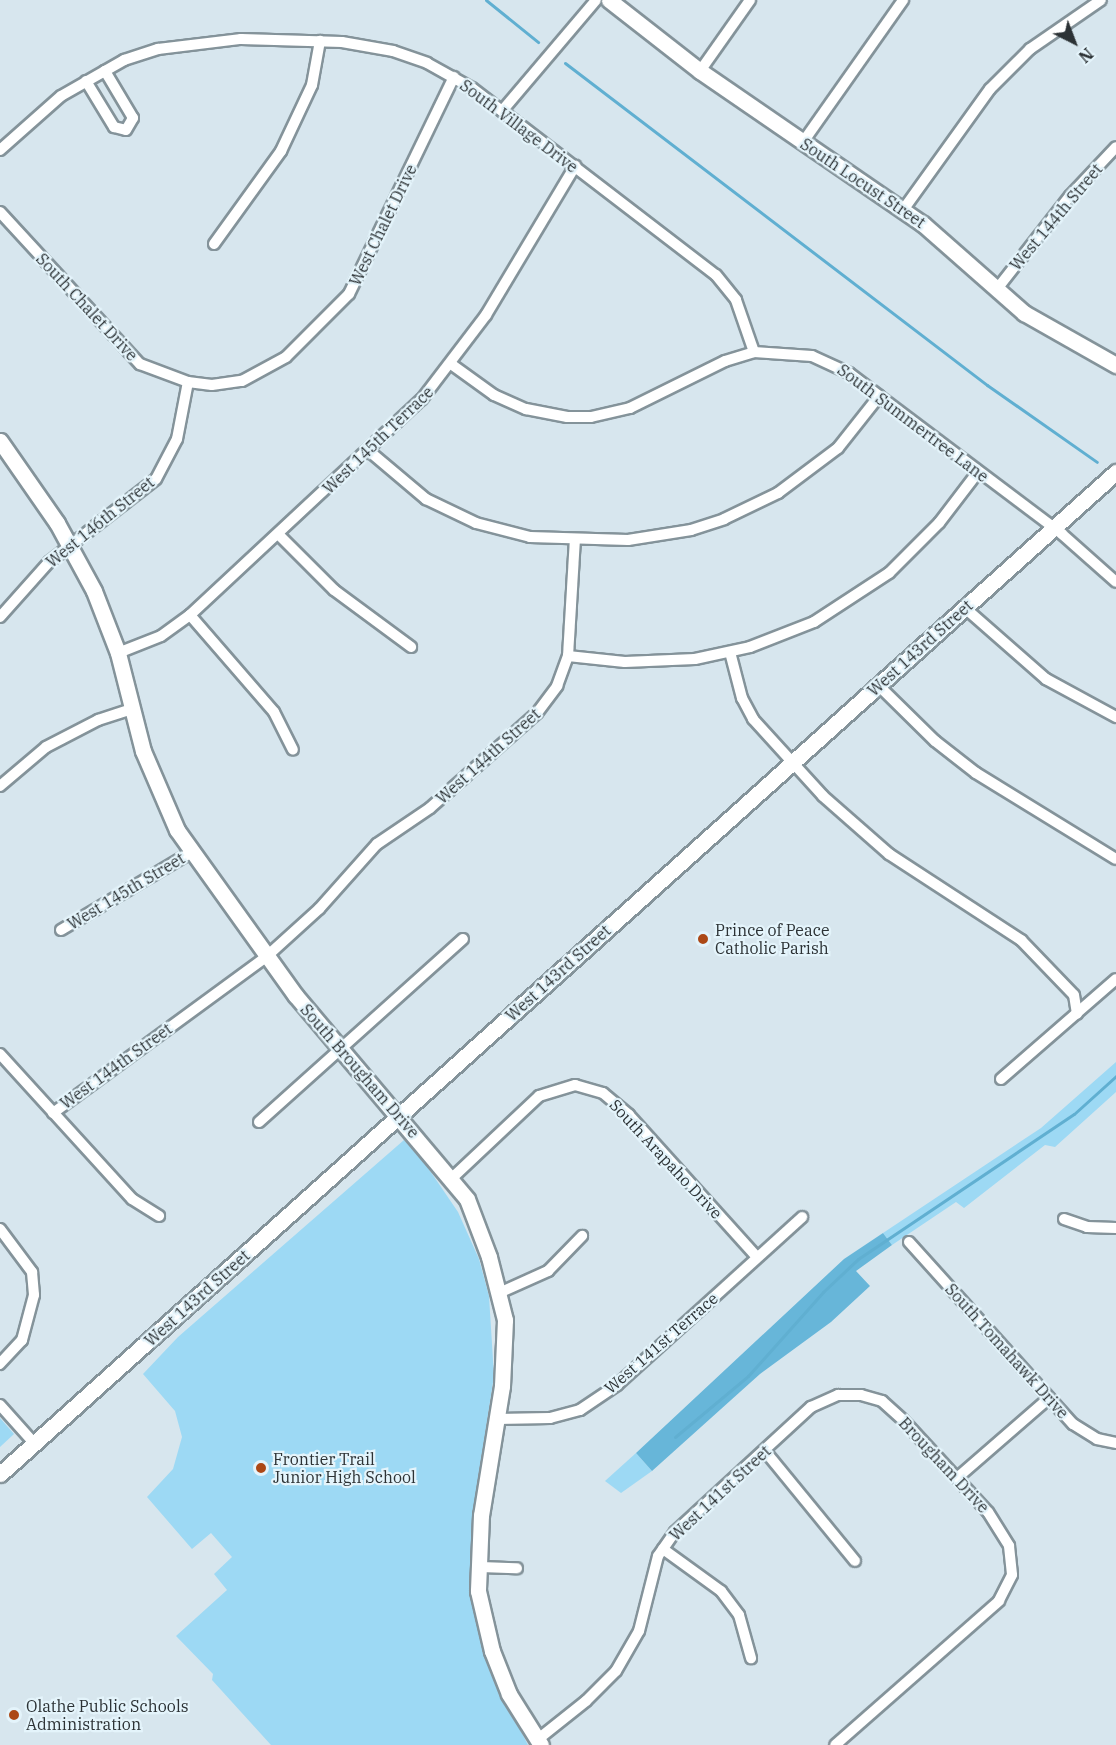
<!DOCTYPE html>
<html>
<head>
<meta charset="utf-8">
<style>
  body { margin:0 }
  #map { position:relative; width:1116px; height:1745px; overflow:hidden; background:#d7e6ee; font-family:"IBM Plex Serif",serif }
  div>[style] { position:absolute }
  .green>* { inset:0; background:#9dd9f4 }
  .forest>* { inset:0; background:#67b6d9 }
  .stream>* { height:3px; margin:-1.5px; padding:0 1.5px; transform-origin:1.5px; border-radius:1.5px; background:#60afd1 }
  .roads { filter:drop-shadow(2px 0 #84939a) drop-shadow(-2px 0 #84939a) drop-shadow(0 2px #84939a) drop-shadow(0 -2px #84939a) }
  .street>* { height:10px; margin:-5px; padding:0 5px; transform-origin:5px; border-radius:5px; background:#fff }
  .secondary>* { height:15px; margin:-7.5px; padding:0 7.5px; transform-origin:7.5px; border-radius:7.5px; background:#fff }
  .dots>* { width:16px; height:16px; translate:-50% -50%; box-sizing:border-box; border:3px solid #e4f4fb; border-radius:50% }
  span { translate:-50% -50%; white-space:nowrap; text-align:center; line-height:1.15; -webkit-text-stroke:4.5px #e4f4fb; paint-order:stroke }
  .street-label { font-size:16px; color:#2c3235 }
  .poi-label { font-size:16px; color:#2c3235 }
  .left { translate:0 -50%; text-align:left }
  .north { position:absolute; left:1044px; top:12px; width:60px; height:60px; -webkit-text-stroke:4px #e4f4fb; paint-order:stroke; rotate:138deg; font-size:16px; font-weight:700; line-height:24px; text-align:center; color:#2c3235 }
  .north::after { content:''; display:block; margin:auto; width:21px; height:27px; background:#2c3235; clip-path:polygon(50% 0,100% 100%,50% 72%,0 100%) }
</style>
</head>
<body>
<div id="map">
  <div class="green">
    <i style="clip-path:polygon(1116px 1062px,1116px 1092px,1055px 1147px,1045px 1145px,964px 1208px,956px 1202px,892px 1245px,883px 1233px,1041px 1128px)"></i>
    <i style="clip-path:polygon(404px 1140px,424px 1162px,458px 1212px,479px 1259px,489px 1296px,494px 1376px,472px 1518px,472px 1597px,490px 1672px,528px 1745px,271px 1745px,212px 1680px,213px 1674px,176px 1636px,227px 1590px,214px 1574px,232px 1557px,211px 1533px,192px 1549px,147px 1497px,173px 1469px,182px 1437px,175px 1411px,143px 1374px,178px 1337px)"></i>
    <i style="clip-path:polygon(0 1418px,14px 1434px,0 1447px)"></i>
    <i style="clip-path:polygon(636px 1453px,652px 1471px,621px 1493px,605px 1481px)"></i>
  </div>
  <div class="forest">
    <i style="clip-path:polygon(883px 1233px,892px 1245px,856px 1271px,870px 1286px,831px 1322px,760px 1374px,652px 1471px,636px 1453px,844px 1259px)"></i>
  </div>
  <div class="stream">
    <i style="left:486px;top:0;width:67px;rotate:38.9deg"></i>
    <i style="left:565px;top:63px;width:531px;rotate:37.34deg"></i>
    <i style="left:987px;top:385px;width:134px;rotate:35deg"></i>
    <i style="left:675px;top:1437px;width:95px;rotate:-39.9deg"></i>
    <i style="left:748px;top:1376px;width:113px;rotate:-48.2deg"></i>
    <i style="left:823px;top:1292px;width:48px;rotate:-43.3deg"></i>
    <i style="left:858px;top:1259px;width:260px;rotate:-33.9deg"></i>
    <i style="left:1074px;top:1114px;width:57px;rotate:-42.1deg"></i>
  </div>
  <div class="roads">
    <div class="street">
      <i style="left:700px;top:71px;width:87px;rotate:-54.8deg"></i>
      <i style="left:86px;top:81px;width:54px;rotate:58.7deg"></i>
      <i style="left:114px;top:127px;width:12px;rotate:14deg"></i>
      <i style="left:126px;top:130px;width:14px;rotate:-60deg"></i>
      <i style="left:133px;top:118px;width:55px;rotate:-120.8deg"></i>
      <i style="left:502px;top:111px;width:145px;rotate:-49.7deg"></i>
      <i style="left:803px;top:142px;width:174px;rotate:-54.8deg"></i>
      <i style="left:0;top:150px;width:81px;rotate:-41.5deg"></i>
      <i style="left:61px;top:96px;width:73px;rotate:-29.7deg"></i>
      <i style="left:124px;top:60px;width:36px;rotate:-18deg"></i>
      <i style="left:158px;top:49px;width:84px;rotate:-6.9deg"></i>
      <i style="left:241px;top:39px;width:101px;rotate:1.7deg"></i>
      <i style="left:342px;top:42px;width:52px;rotate:10deg"></i>
      <i style="left:393px;top:51px;width:36px;rotate:19deg"></i>
      <i style="left:427px;top:63px;width:51px;rotate:29.1deg"></i>
      <i style="left:472px;top:88px;width:307px;rotate:37.5deg"></i>
      <i style="left:716px;top:275px;width:32px;rotate:51deg"></i>
      <i style="left:736px;top:300px;width:55px;rotate:70.9deg"></i>
      <i style="left:903px;top:210px;width:149px;rotate:-54.3deg"></i>
      <i style="left:990px;top:89px;width:57px;rotate:-45deg"></i>
      <i style="left:1030px;top:49px;width:86px;rotate:-34.6deg"></i>
      <i style="left:0;top:212px;width:207px;rotate:47.4deg"></i>
      <i style="left:140px;top:364px;width:51px;rotate:20.6deg"></i>
      <i style="left:188px;top:382px;width:24px;rotate:7deg"></i>
      <i style="left:212px;top:385px;width:30px;rotate:-8deg"></i>
      <i style="left:242px;top:381px;width:50px;rotate:-28.6deg"></i>
      <i style="left:286px;top:357px;width:89px;rotate:-45deg"></i>
      <i style="left:349px;top:294px;width:241px;rotate:-64.2deg"></i>
      <i style="left:214px;top:244px;width:115px;rotate:-54.2deg"></i>
      <i style="left:281px;top:151px;width:73px;rotate:-64.8deg"></i>
      <i style="left:312px;top:85px;width:45px;rotate:-79.7deg"></i>
      <i style="left:997px;top:289px;width:118px;rotate:-51.9deg"></i>
      <i style="left:1070px;top:196px;width:67px;rotate:-46.8deg"></i>
      <i style="left:451px;top:364px;width:53px;rotate:35.8deg"></i>
      <i style="left:494px;top:395px;width:35px;rotate:24deg"></i>
      <i style="left:526px;top:409px;width:42px;rotate:11deg"></i>
      <i style="left:567px;top:417px;width:24px"></i>
      <i style="left:591px;top:417px;width:40px;rotate:-13deg"></i>
      <i style="left:630px;top:408px;width:106px;rotate:-26.3deg"></i>
      <i style="left:725px;top:361px;width:30px;rotate:-17deg"></i>
      <i style="left:754px;top:352px;width:58px;rotate:3.9deg"></i>
      <i style="left:812px;top:356px;width:41px;rotate:24.7deg"></i>
      <i style="left:849px;top:373px;width:38px;rotate:37deg"></i>
      <i style="left:879px;top:396px;width:229px;rotate:37deg"></i>
      <i style="left:1062px;top:534px;width:72px;rotate:41.6deg"></i>
      <i style="left:369px;top:451px;width:75px;rotate:40.1deg"></i>
      <i style="left:426px;top:499px;width:55px;rotate:25.6deg"></i>
      <i style="left:476px;top:523px;width:56px;rotate:14.5deg"></i>
      <i style="left:530px;top:537px;width:98px;rotate:1.8deg"></i>
      <i style="left:628px;top:540px;width:64px;rotate:-9deg"></i>
      <i style="left:691px;top:530px;width:35px;rotate:-18deg"></i>
      <i style="left:724px;top:519px;width:60px;rotate:-25.7deg"></i>
      <i style="left:778px;top:493px;width:75px;rotate:-36.9deg"></i>
      <i style="left:838px;top:448px;width:66px;rotate:-51.7deg"></i>
      <i style="left:279px;top:535px;width:78px;rotate:45deg"></i>
      <i style="left:334px;top:590px;width:96px;rotate:36.5deg"></i>
      <i style="left:965px;top:608px;width:108px;rotate:41.2deg"></i>
      <i style="left:1046px;top:679px;width:80px;rotate:28.5deg"></i>
      <i style="left:190px;top:615px;width:128px;rotate:49.1deg"></i>
      <i style="left:274px;top:712px;width:42px;rotate:63.4deg"></i>
      <i style="left:0;top:617px;width:74px;rotate:-48.3deg"></i>
      <i style="left:49px;top:562px;width:135px;rotate:-37.8deg"></i>
      <i style="left:156px;top:479px;width:45px;rotate:-62.3deg"></i>
      <i style="left:177px;top:439px;width:58px;rotate:-79.1deg"></i>
      <i style="left:730px;top:652px;width:48px;rotate:75.4deg"></i>
      <i style="left:742px;top:698px;width:24px;rotate:62deg"></i>
      <i style="left:753px;top:719px;width:104px;rotate:47.7deg"></i>
      <i style="left:823px;top:796px;width:88px;rotate:41.3deg"></i>
      <i style="left:889px;top:854px;width:158px;rotate:33.1deg"></i>
      <i style="left:1021px;top:940px;width:76px;rotate:46.1deg"></i>
      <i style="left:1074px;top:995px;width:19px;rotate:81deg"></i>
      <i style="left:118px;top:653px;width:46px;rotate:-21.6deg"></i>
      <i style="left:161px;top:636px;width:36px;rotate:-36deg"></i>
      <i style="left:190px;top:615px;width:317px;rotate:-43deg"></i>
      <i style="left:422px;top:399px;width:106px;rotate:-52.7deg"></i>
      <i style="left:486px;top:315px;width:174px;rotate:-59.1deg"></i>
      <i style="left:568px;top:656px;width:57px;rotate:6deg"></i>
      <i style="left:625px;top:662px;width:70px;rotate:-2.5deg"></i>
      <i style="left:695px;top:659px;width:56px;rotate:-12.3deg"></i>
      <i style="left:750px;top:647px;width:69px;rotate:-21.3deg"></i>
      <i style="left:814px;top:622px;width:90px;rotate:-33.2deg"></i>
      <i style="left:889px;top:573px;width:71px;rotate:-45deg"></i>
      <i style="left:939px;top:523px;width:64px;rotate:-52.6deg"></i>
      <i style="left:878px;top:685px;width:80px;rotate:44.5deg"></i>
      <i style="left:935px;top:741px;width:52px;rotate:38deg"></i>
      <i style="left:976px;top:773px;width:164px;rotate:31.6deg"></i>
      <i style="left:0;top:786px;width:60px;rotate:-40.3deg"></i>
      <i style="left:46px;top:747px;width:59px;rotate:-27.4deg"></i>
      <i style="left:98px;top:720px;width:36px;rotate:-18deg"></i>
      <i style="left:61px;top:930px;width:152px;rotate:-30.8deg"></i>
      <i style="left:0;top:1054px;width:196px;rotate:47.7deg"></i>
      <i style="left:132px;top:1199px;width:32px;rotate:32deg"></i>
      <i style="left:1001px;top:1079px;width:152px;rotate:-41deg"></i>
      <i style="left:53px;top:1113px;width:264px;rotate:-36.2deg"></i>
      <i style="left:266px;top:957px;width:72px;rotate:-42.2deg"></i>
      <i style="left:319px;top:909px;width:87px;rotate:-48.3deg"></i>
      <i style="left:377px;top:844px;width:64px;rotate:-34.2deg"></i>
      <i style="left:430px;top:808px;width:143px;rotate:-41.6deg"></i>
      <i style="left:537px;top:713px;width:34px;rotate:-53deg"></i>
      <i style="left:557px;top:686px;width:32px;rotate:-70deg"></i>
      <i style="left:568px;top:656px;width:117px;rotate:-86.6deg"></i>
      <i style="left:259px;top:1122px;width:274px;rotate:-41.9deg"></i>
      <i style="left:451px;top:1179px;width:121px;rotate:-43.3deg"></i>
      <i style="left:539px;top:1096px;width:38px;rotate:-17deg"></i>
      <i style="left:575px;top:1085px;width:29px;rotate:16deg"></i>
      <i style="left:603px;top:1093px;width:34px;rotate:40deg"></i>
      <i style="left:629px;top:1115px;width:191px;rotate:48deg"></i>
      <i style="left:1064px;top:1219px;width:24px;rotate:19deg"></i>
      <i style="left:1087px;top:1227px;width:29px;rotate:2deg"></i>
      <i style="left:0;top:1229px;width:54px;rotate:53.3deg"></i>
      <i style="left:32px;top:1272px;width:23px;rotate:85deg"></i>
      <i style="left:34px;top:1295px;width:47px;rotate:104.9deg"></i>
      <i style="left:22px;top:1340px;width:33px;rotate:133deg"></i>
      <i style="left:909px;top:1242px;width:245px;rotate:48deg"></i>
      <i style="left:1073px;top:1424px;width:28px;rotate:32deg"></i>
      <i style="left:1097px;top:1439px;width:19px;rotate:12deg"></i>
      <i style="left:499px;top:1293px;width:54px;rotate:-24.2deg"></i>
      <i style="left:548px;top:1271px;width:49px;rotate:-45.8deg"></i>
      <i style="left:0;top:1405px;width:51px;rotate:48.2deg"></i>
      <i style="left:497px;top:1419px;width:53px;rotate:-1.1deg"></i>
      <i style="left:550px;top:1418px;width:31px;rotate:-15deg"></i>
      <i style="left:580px;top:1410px;width:45px;rotate:-34deg"></i>
      <i style="left:617px;top:1385px;width:250px;rotate:-42.2deg"></i>
      <i style="left:765px;top:1451px;width:142px;rotate:50.7deg"></i>
      <i style="left:957px;top:1478px;width:122px;rotate:-41deg"></i>
      <i style="left:663px;top:1549px;width:72px;rotate:35.9deg"></i>
      <i style="left:721px;top:1591px;width:30px;rotate:53deg"></i>
      <i style="left:739px;top:1615px;width:45px;rotate:74.4deg"></i>
      <i style="left:479px;top:1567px;width:38px;rotate:2deg"></i>
      <i style="left:537px;top:1740px;width:63px;rotate:-38.5deg"></i>
      <i style="left:586px;top:1701px;width:42px;rotate:-45deg"></i>
      <i style="left:616px;top:1671px;width:46px;rotate:-60.1deg"></i>
      <i style="left:639px;top:1631px;width:77px;rotate:-75.8deg"></i>
      <i style="left:658px;top:1556px;width:29px;rotate:-55deg"></i>
      <i style="left:675px;top:1532px;width:185px;rotate:-42.6deg"></i>
      <i style="left:811px;top:1407px;width:30px;rotate:-24deg"></i>
      <i style="left:838px;top:1395px;width:23px"></i>
      <i style="left:861px;top:1395px;width:22px;rotate:16deg"></i>
      <i style="left:882px;top:1401px;width:28px;rotate:42deg"></i>
      <i style="left:903px;top:1420px;width:125px;rotate:47.3deg"></i>
      <i style="left:988px;top:1512px;width:40px;rotate:58deg"></i>
      <i style="left:1009px;top:1546px;width:29px;rotate:84deg"></i>
      <i style="left:1012px;top:1575px;width:29px;rotate:117deg"></i>
      <i style="left:999px;top:1601px;width:218px;rotate:138.7deg"></i>
    </div>
    <div class="secondary">
      <i style="left:609px;top:0;width:115px;rotate:38deg"></i>
      <i style="left:700px;top:71px;width:270px;rotate:34.5deg"></i>
      <i style="left:923px;top:224px;width:135px;rotate:41.4deg"></i>
      <i style="left:1024px;top:313px;width:106px;rotate:29.5deg"></i>
      <i style="left:0;top:441px;width:100px;rotate:55.2deg"></i>
      <i style="left:57px;top:523px;width:77px;rotate:61.4deg"></i>
      <i style="left:94px;top:591px;width:66px;rotate:68.8deg"></i>
      <i style="left:118px;top:653px;width:101px;rotate:75.7deg"></i>
      <i style="left:143px;top:751px;width:86px;rotate:66.7deg"></i>
      <i style="left:177px;top:830px;width:204px;rotate:54.4deg"></i>
      <i style="left:296px;top:996px;width:265px;rotate:49.9deg"></i>
      <i style="left:467px;top:1199px;width:62px;rotate:69.2deg"></i>
      <i style="left:489px;top:1257px;width:65px;rotate:75.7deg"></i>
      <i style="left:505px;top:1320px;width:66px;rotate:92.6deg"></i>
      <i style="left:502px;top:1386px;width:131px;rotate:99.2deg"></i>
      <i style="left:481px;top:1515px;width:76px;rotate:92.3deg"></i>
      <i style="left:478px;top:1591px;width:62px;rotate:76.9deg"></i>
      <i style="left:492px;top:1651px;width:46px;rotate:68.4deg"></i>
      <i style="left:509px;top:1694px;width:60px;rotate:57.9deg"></i>
      <i style="left:0;top:1474px;width:1500px;rotate:-41.92deg"></i>
    </div>
  </div>
  <div class="dots">
    <i style="left:703px;top:939px;background:#ac4816"></i>
    <i style="left:261px;top:1468px;background:#ac4816"></i>
    <i style="left:14px;top:1715px;background:#ac4816"></i>
  </div>
  <div class="street-label">
    <span style="left:519px;top:126px;rotate:37deg">South Village Drive</span>
    <span style="left:863px;top:183px;rotate:34deg">South Locust Street</span>
    <span style="left:1056px;top:217px;rotate:-50deg">West 144th Street</span>
    <span style="left:383px;top:225px;rotate:-64deg">West Chalet Drive</span>
    <span style="left:87px;top:307px;rotate:47deg">South Chalet Drive</span>
    <span style="left:913px;top:423px;rotate:37deg">South Summertree Lane</span>
    <span style="left:378px;top:440px;rotate:-44deg">West 145th Terrace</span>
    <span style="left:100px;top:522px;rotate:-39deg">West 146th Street</span>
    <span style="left:920px;top:648px;rotate:-42deg">West 143rd Street</span>
    <span style="left:488px;top:756px;rotate:-42deg">West 144th Street</span>
    <span style="left:126px;top:891px;rotate:-31deg">West 145th Street</span>
    <span style="left:558px;top:973px;rotate:-42deg">West 143rd Street</span>
    <span style="left:116px;top:1066px;rotate:-36deg">West 144th Street</span>
    <span style="left:360px;top:1071px;rotate:49deg">South Brougham Drive</span>
    <span style="left:666px;top:1159px;rotate:47deg">South Arapaho Drive</span>
    <span style="left:197px;top:1298px;rotate:-42deg">West 143rd Street</span>
    <span style="left:661px;top:1343px;rotate:-41deg">West 141st Terrace</span>
    <span style="left:1007px;top:1351px;rotate:48deg">South Tomahawk Drive</span>
    <span style="left:944px;top:1465px;rotate:47deg">Brougham Drive</span>
    <span style="left:720px;top:1493px;rotate:-43deg">West 141st Street</span>
  </div>
  <div class="poi-label">
    <span class="left" style="left:715px;top:939px">Prince of Peace<br>Catholic Parish</span>
    <span class="left" style="left:273px;top:1468px">Frontier Trail<br>Junior High School</span>
    <span class="left" style="left:26px;top:1715px">Olathe Public Schools<br>Administration</span>
  </div>
  <div class="north">N</div>
</div>
</body>
</html>
